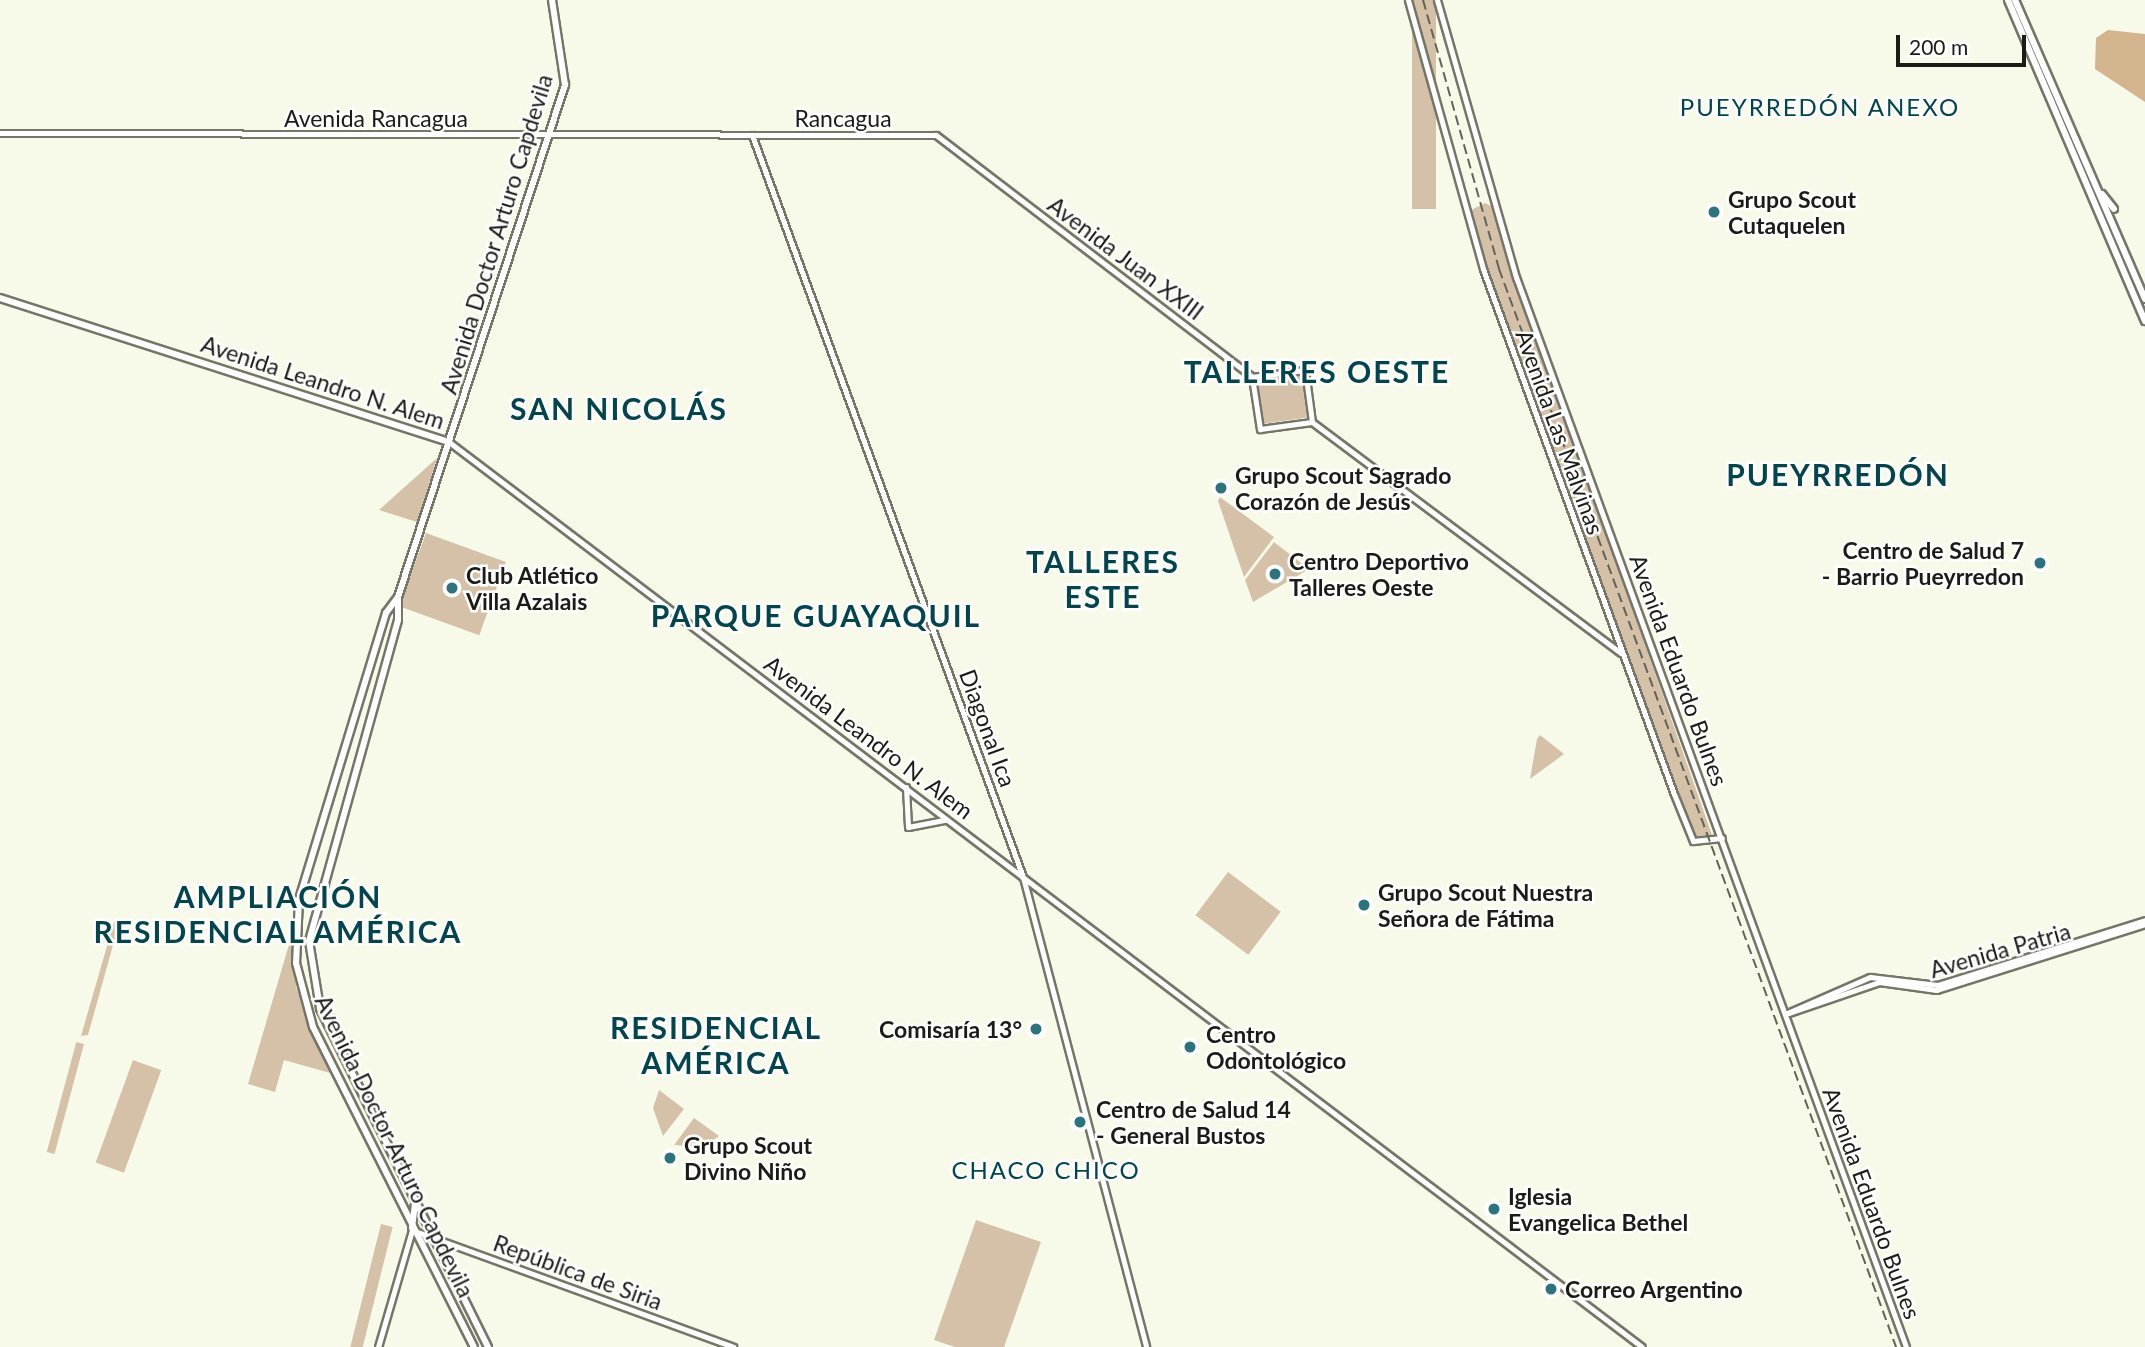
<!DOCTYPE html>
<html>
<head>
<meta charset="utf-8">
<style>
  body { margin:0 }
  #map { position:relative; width:2145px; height:1347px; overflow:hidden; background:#f8fae9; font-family:Lato,sans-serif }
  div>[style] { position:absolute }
  .green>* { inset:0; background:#d4c1a8; transform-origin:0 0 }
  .forest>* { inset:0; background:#d2b48d }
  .roads { filter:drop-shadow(2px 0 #757668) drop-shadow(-2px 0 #757668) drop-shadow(0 2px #757668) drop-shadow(0 -2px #757668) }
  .secondary>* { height:5px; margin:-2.5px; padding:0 2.5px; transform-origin:2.5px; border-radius:2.5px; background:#fff }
  .primary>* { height:6px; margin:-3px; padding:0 3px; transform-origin:3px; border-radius:3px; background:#fff }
  .rail>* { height:2px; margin-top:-1px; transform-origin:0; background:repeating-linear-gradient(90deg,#616359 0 10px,transparent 0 15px) }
  .dots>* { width:19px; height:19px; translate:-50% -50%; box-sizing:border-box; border:4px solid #fff; border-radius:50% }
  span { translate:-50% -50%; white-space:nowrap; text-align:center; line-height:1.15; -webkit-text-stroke:5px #fff; paint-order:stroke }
  .street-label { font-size:23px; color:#1b1c16 }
  .poi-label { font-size:23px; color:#1b1c16; font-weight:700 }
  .left { translate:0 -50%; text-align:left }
  .right { translate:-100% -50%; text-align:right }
  .neighbourhood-label { font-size:24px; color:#03454c; letter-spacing:2px }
  .district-label { font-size:30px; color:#03454c; font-weight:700; letter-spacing:2px }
  .scale { position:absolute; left:1896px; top:35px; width:130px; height:32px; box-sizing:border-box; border:4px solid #1b1c16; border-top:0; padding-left:9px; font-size:21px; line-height:24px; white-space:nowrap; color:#1b1c16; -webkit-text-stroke:5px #fff; paint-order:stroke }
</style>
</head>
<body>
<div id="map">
  <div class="green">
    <i style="left:1412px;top:0;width:24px;height:209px"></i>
    <i style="clip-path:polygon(1485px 203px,1491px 206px,1712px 835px,1695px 837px,1485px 262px,1469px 211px)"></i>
    <i style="left:1301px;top:374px;width:44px;height:44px;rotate:82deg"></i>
    <i style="clip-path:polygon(437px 458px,417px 522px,379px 510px)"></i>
    <i style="clip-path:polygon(1220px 497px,1274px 537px,1244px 577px,1218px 501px)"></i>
    <i style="left:426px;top:533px;width:85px;height:78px;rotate:20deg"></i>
    <i style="clip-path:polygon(1274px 542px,1309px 569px,1253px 602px,1245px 580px)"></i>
    <i style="clip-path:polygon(1540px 735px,1564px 754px,1530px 779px,1537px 739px)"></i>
    <i style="left:1228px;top:872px;width:66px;height:54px;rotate:37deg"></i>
    <i style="clip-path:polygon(120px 920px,88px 1035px,81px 1036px,114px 922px)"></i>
    <i style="clip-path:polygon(293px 931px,296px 987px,330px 1073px,284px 1060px,275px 1092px,248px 1084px)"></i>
    <i style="left:84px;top:1044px;width:114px;height:8px;rotate:105deg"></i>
    <i style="left:133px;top:1060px;width:30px;height:109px;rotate:20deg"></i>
    <i style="clip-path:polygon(659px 1090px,684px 1109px,663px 1136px,653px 1108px)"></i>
    <i style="clip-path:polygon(694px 1118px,719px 1136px,704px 1147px,674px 1145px)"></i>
    <i style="clip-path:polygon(976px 1220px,1041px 1242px,1004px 1347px,955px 1347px,934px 1340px)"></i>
    <i style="left:381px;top:1224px;width:12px;height:128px;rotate:14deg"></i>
  </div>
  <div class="forest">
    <i style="clip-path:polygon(2108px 30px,2145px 34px,2145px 102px,2095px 69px,2096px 38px)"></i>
  </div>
  <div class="roads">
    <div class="secondary">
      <i style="left:1408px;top:0;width:279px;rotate:74.4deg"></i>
      <i style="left:1483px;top:269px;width:559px;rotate:70.01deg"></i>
      <i style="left:1674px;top:794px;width:51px;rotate:68deg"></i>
      <i style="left:1693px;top:841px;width:29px;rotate:-6deg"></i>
      <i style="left:1437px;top:0;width:288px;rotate:74.1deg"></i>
      <i style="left:1516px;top:277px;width:1139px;rotate:69.97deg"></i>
      <i style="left:0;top:133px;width:936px;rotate:0.12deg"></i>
      <i style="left:936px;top:135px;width:398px;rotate:37.4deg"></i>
      <i style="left:1252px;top:377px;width:53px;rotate:81.3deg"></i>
      <i style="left:1260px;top:429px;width:52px;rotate:-7.7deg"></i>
      <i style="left:752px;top:135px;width:790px;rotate:69.94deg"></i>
      <i style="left:1023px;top:877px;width:486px;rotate:75.3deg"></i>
      <i style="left:1252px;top:377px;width:53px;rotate:-7.5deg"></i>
      <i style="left:1305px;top:370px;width:52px;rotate:82.3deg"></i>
      <i style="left:1312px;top:422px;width:386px;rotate:36.8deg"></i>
      <i style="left:449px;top:442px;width:1497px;rotate:37.18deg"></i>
      <i style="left:906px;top:787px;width:40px;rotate:87.1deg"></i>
      <i style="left:908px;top:827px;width:38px;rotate:-11deg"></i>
      <i style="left:1789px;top:1013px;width:95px;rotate:-19deg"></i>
      <i style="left:1879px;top:982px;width:58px;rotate:8deg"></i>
      <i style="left:1936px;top:990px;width:219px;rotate:-17.5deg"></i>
      <i style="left:1785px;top:1014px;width:93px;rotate:-23.5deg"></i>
      <i style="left:1870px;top:977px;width:68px;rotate:6.7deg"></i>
      <i style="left:1938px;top:985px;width:217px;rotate:-17.4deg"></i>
      <i style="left:378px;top:1347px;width:122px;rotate:-73.8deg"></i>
      <i style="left:412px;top:1230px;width:342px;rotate:20deg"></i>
    </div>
    <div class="primary">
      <i style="left:2008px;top:0;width:349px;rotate:66.9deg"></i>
      <i style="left:2015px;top:0;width:326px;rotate:66.5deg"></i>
      <i style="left:2102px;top:194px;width:19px;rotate:51deg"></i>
      <i style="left:0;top:298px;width:472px;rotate:17.8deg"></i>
      <i style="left:398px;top:597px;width:20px;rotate:127deg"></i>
      <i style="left:386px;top:613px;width:300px;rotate:106.9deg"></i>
      <i style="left:299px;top:900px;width:63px;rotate:92.7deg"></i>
      <i style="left:296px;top:963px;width:66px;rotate:75.1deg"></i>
      <i style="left:313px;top:1027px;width:358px;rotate:63.3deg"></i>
      <i style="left:412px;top:1228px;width:24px;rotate:-83deg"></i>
      <i style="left:488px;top:1347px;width:378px;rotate:-116.4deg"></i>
      <i style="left:320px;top:1008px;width:68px;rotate:-99.3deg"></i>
      <i style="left:309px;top:941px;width:333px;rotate:-74.5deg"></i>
      <i style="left:398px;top:620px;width:23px;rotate:-90deg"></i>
      <i style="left:398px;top:597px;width:539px;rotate:-71.94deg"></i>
      <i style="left:565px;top:85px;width:86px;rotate:-98.7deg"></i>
    </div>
  </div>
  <div class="rail">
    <i style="left:1423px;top:0;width:280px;rotate:74.2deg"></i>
    <i style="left:1499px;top:269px;width:1149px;rotate:69.78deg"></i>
  </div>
  <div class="dots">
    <i style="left:1714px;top:212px;background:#2b737d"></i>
    <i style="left:1221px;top:488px;background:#2b737d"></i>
    <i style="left:2040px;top:563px;background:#2b737d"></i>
    <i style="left:1275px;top:574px;background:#2b737d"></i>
    <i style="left:452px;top:588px;background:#2b737d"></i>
    <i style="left:1364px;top:905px;background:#2b737d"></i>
    <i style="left:1036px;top:1029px;background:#2b737d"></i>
    <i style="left:1190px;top:1047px;background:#2b737d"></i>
    <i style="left:1080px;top:1122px;background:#2b737d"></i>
    <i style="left:670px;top:1158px;background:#2b737d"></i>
    <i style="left:1494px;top:1209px;background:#2b737d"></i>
    <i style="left:1551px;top:1289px;background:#2b737d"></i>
  </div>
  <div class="street-label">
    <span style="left:376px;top:118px">Avenida Rancagua</span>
    <span style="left:843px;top:118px">Rancagua</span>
    <span style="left:496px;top:234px;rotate:-73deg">Avenida Doctor Arturo Capdevila</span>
    <span style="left:1126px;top:258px;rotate:37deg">Avenida Juan XXIII</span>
    <span style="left:323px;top:382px;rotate:18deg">Avenida Leandro N. Alem</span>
    <span style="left:1560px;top:432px;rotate:70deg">Avenida Las Malvinas</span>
    <span style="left:1679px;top:670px;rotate:70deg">Avenida Eduardo Bulnes</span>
    <span style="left:988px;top:728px;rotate:70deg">Diagonal Ica</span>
    <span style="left:869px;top:737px;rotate:37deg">Avenida Leandro N. Alem</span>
    <span style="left:2000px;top:950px;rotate:-16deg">Avenida Patria</span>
    <span style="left:395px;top:1146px;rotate:64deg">Avenida Doctor Arturo Capdevila</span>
    <span style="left:1872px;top:1203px;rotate:70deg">Avenida Eduardo Bulnes</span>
    <span style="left:578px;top:1272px;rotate:20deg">República de Siria</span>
  </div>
  <div class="poi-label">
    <span class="left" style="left:1728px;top:212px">Grupo Scout<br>Cutaquelen</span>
    <span class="left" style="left:1235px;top:488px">Grupo Scout Sagrado<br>Corazón de Jesús</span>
    <span class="right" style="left:2024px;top:563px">Centro de Salud 7<br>- Barrio Pueyrredon</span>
    <span class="left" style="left:1289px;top:574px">Centro Deportivo<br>Talleres Oeste</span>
    <span class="left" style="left:466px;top:588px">Club Atlético<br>Villa Azalais</span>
    <span class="left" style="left:1378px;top:905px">Grupo Scout Nuestra<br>Señora de Fátima</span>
    <span class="right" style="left:1022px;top:1029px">Comisaría 13°</span>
    <span class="left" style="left:1206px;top:1047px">Centro<br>Odontológico</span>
    <span class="left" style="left:1096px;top:1122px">Centro de Salud 14<br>- General Bustos</span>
    <span class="left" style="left:684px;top:1158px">Grupo Scout<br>Divino Niño</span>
    <span class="left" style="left:1508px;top:1209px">Iglesia<br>Evangelica Bethel</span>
    <span class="left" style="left:1565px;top:1289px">Correo Argentino</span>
  </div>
  <div class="neighbourhood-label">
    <span style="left:1820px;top:107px">PUEYRREDÓN ANEXO</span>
    <span style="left:1046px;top:1170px">CHACO CHICO</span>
  </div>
  <div class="district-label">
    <span style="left:1317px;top:371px">TALLERES OESTE</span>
    <span style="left:619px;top:408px">SAN NICOLÁS</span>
    <span style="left:1838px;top:474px">PUEYRREDÓN</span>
    <span style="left:1103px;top:578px">TALLERES<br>ESTE</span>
    <span style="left:816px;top:615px">PARQUE GUAYAQUIL</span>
    <span style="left:278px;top:913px">AMPLIACIÓN<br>RESIDENCIAL AMÉRICA</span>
    <span style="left:716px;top:1044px">RESIDENCIAL<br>AMÉRICA</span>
  </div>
  <div class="scale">200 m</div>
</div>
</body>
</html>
